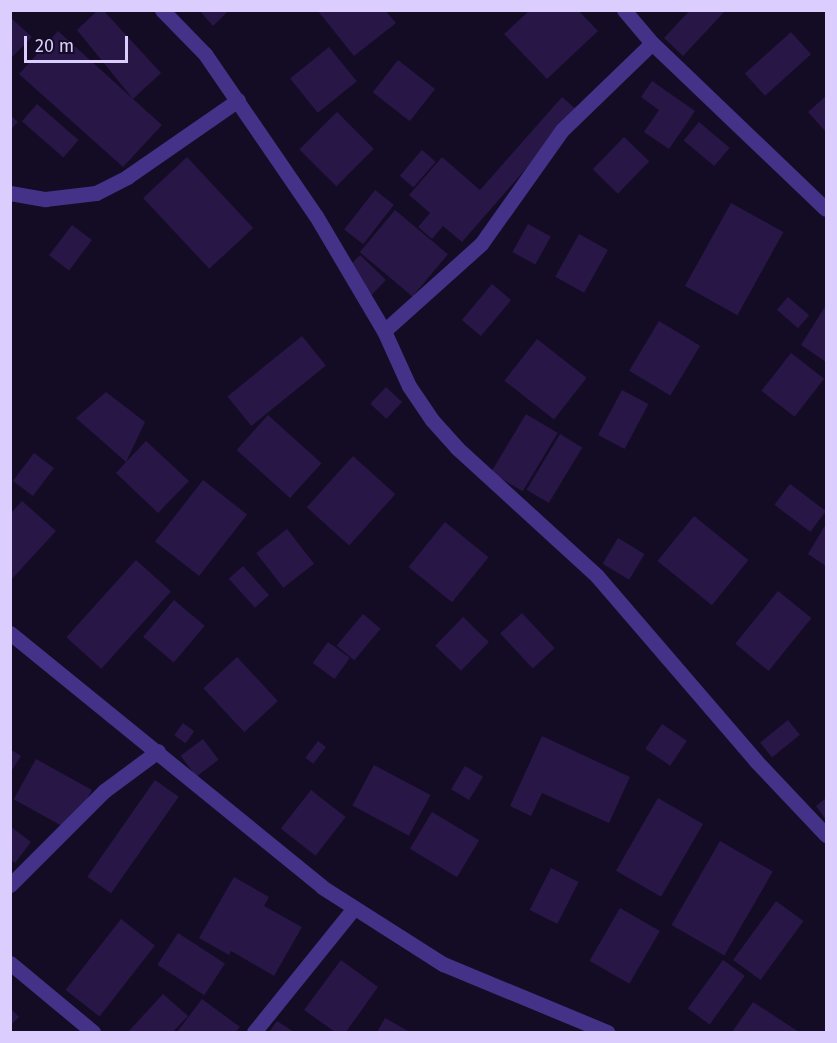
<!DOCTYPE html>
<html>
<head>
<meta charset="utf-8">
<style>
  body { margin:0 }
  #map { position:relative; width:837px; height:1043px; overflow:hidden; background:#140c24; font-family:"Fira Sans",sans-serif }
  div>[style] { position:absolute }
  .building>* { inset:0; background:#271646; transform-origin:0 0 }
  .minor>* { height:15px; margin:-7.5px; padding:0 7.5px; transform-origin:7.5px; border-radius:7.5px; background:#433287 }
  span { translate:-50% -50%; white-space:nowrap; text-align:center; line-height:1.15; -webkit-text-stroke:5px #140c24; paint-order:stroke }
  .frame { position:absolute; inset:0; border:12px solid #dbceff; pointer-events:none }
  .scale { position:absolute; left:24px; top:36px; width:104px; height:27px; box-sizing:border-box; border:3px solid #dbceff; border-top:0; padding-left:8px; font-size:18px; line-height:21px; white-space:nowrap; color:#dbceff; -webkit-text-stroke:4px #140c24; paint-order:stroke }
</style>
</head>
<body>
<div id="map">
  <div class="building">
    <i style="clip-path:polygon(98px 10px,103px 10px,161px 73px,133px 99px,162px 125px,123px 167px,19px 74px,58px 31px,133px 99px,77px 30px)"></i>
    <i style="clip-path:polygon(199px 10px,229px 10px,213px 26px)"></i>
    <i style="clip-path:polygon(317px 10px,385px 10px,396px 23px,354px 56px)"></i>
    <i style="clip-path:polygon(530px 10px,578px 10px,598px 31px,547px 79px,504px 34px)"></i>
    <i style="clip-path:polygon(690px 10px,726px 10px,683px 56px,664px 38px)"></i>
    <i style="clip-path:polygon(10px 17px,32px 37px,10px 59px)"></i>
    <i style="left:791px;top:32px;width:30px;height:62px;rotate:48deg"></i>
    <i style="left:329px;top:47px;width:44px;height:50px;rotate:51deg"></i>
    <i style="left:398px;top:60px;width:47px;height:41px;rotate:38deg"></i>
    <i style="clip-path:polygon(652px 81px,695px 111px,669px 149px,644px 132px,659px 110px,641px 97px)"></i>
    <i style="clip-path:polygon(826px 96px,826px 132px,808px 112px)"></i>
    <i style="clip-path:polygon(562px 97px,577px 110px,462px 242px,443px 226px,432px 239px,418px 227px,430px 213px,409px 195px,442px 157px,480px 190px)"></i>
    <i style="left:37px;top:104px;width:55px;height:23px;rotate:41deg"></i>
    <i style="left:337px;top:112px;width:52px;height:53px;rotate:45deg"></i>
    <i style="clip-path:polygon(10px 115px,18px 122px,10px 130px)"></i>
    <i style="left:699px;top:122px;width:40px;height:24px;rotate:40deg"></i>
    <i style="left:624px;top:137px;width:35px;height:45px;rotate:44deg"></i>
    <i style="left:422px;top:150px;width:18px;height:34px;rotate:41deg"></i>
    <i style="left:187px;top:157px;width:97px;height:60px;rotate:47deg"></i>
    <i style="left:375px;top:190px;width:24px;height:50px;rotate:38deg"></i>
    <i style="left:731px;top:203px;width:60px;height:95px;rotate:29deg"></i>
    <i style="left:395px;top:210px;width:69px;height:55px;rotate:40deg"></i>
    <i style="left:528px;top:224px;width:26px;height:32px;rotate:29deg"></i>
    <i style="left:72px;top:225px;width:25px;height:38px;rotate:37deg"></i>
    <i style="left:579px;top:234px;width:33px;height:49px;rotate:29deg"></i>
    <i style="left:360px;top:255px;width:36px;height:24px;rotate:44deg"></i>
    <i style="left:492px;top:284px;width:25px;height:47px;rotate:40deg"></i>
    <i style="left:788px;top:297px;width:28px;height:17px;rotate:41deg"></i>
    <i style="clip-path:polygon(826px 305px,826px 362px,801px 345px)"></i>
    <i style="left:659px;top:321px;width:48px;height:58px;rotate:31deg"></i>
    <i style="left:302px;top:336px;width:38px;height:96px;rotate:51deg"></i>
    <i style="left:537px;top:339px;width:63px;height:53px;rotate:38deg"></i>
    <i style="left:791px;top:353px;width:42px;height:48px;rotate:38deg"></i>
    <i style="left:386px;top:387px;width:22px;height:23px;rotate:43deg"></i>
    <i style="left:622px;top:390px;width:30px;height:51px;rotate:28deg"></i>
    <i style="clip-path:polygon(106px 392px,145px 422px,126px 462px,146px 441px,189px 481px,158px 513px,116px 473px,126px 462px,76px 418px)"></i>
    <i style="left:526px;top:414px;width:37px;height:68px;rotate:31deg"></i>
    <i style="left:268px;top:415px;width:72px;height:47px;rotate:42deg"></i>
    <i style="left:560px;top:434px;width:26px;height:65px;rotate:31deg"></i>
    <i style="left:34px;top:453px;width:25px;height:35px;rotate:37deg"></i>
    <i style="left:353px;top:456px;width:57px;height:69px;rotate:42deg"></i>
    <i style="left:203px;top:480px;width:56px;height:78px;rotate:38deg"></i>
    <i style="left:790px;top:484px;width:45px;height:26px;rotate:37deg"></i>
    <i style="clip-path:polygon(22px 501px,56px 531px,10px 581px,10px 514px)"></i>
    <i style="left:694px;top:516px;width:70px;height:58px;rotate:39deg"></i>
    <i style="left:445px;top:522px;width:56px;height:58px;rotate:39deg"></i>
    <i style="clip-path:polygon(826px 524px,826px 566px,808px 554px)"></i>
    <i style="left:287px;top:529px;width:44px;height:39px;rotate:52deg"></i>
    <i style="left:618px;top:538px;width:31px;height:30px;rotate:31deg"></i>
    <i style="left:136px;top:560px;width:47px;height:104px;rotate:42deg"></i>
    <i style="left:243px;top:566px;width:39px;height:19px;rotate:48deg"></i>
    <i style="left:778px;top:591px;width:43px;height:68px;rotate:39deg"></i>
    <i style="left:174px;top:600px;width:40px;height:48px;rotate:40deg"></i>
    <i style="left:522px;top:613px;width:48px;height:30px;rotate:47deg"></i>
    <i style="left:363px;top:614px;width:23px;height:41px;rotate:40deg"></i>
    <i style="left:463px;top:617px;width:36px;height:40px;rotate:44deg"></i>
    <i style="left:328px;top:642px;width:27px;height:26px;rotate:36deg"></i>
    <i style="left:237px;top:657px;width:60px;height:46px;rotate:47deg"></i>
    <i style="left:788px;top:720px;width:19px;height:36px;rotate:51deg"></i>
    <i style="left:183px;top:723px;width:14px;height:15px;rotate:36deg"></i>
    <i style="left:662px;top:724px;width:30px;height:30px;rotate:34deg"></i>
    <i style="clip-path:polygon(542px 736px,630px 777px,609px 823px,542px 793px,531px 816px,510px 806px)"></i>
    <i style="left:203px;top:739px;width:26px;height:28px;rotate:53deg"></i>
    <i style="left:318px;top:741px;width:10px;height:21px;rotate:37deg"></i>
    <i style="clip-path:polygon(10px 749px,21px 756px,10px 773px)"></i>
    <i style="left:36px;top:759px;width:64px;height:46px;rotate:29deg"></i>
    <i style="left:374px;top:765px;width:64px;height:46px;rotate:28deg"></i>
    <i style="left:465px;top:766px;width:21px;height:27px;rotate:31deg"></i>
    <i style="left:155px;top:780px;width:29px;height:118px;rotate:35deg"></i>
    <i style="left:311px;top:790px;width:44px;height:49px;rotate:38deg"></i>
    <i style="left:658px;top:798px;width:52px;height:84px;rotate:30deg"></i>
    <i style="clip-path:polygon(826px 798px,826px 820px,816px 806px)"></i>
    <i style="left:432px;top:812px;width:55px;height:43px;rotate:31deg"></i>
    <i style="clip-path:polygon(10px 826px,31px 842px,15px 863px,10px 860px)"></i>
    <i style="left:720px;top:841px;width:61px;height:97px;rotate:30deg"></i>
    <i style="left:551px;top:868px;width:31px;height:47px;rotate:27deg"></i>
    <i style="clip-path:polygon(234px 877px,269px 897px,264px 906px,302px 927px,274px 976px,231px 951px,229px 955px,199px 938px)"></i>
    <i style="left:776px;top:901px;width:34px;height:73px;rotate:36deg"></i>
    <i style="left:620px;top:908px;width:46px;height:61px;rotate:30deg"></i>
    <i style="left:121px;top:919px;width:43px;height:90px;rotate:38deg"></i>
    <i style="left:178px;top:933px;width:56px;height:38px;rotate:33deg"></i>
    <i style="clip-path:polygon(341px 960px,378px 987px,346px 1032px,335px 1032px,304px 1010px)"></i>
    <i style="left:723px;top:960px;width:27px;height:60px;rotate:36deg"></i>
    <i style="clip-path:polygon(163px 994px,188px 1016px,173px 1032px,128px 1032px)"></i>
    <i style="clip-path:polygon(202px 999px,240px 1027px,235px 1032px,177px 1032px)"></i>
    <i style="clip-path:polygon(753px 1002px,799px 1032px,732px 1032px)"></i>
    <i style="clip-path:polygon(10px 1008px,19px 1017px,10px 1026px)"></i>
    <i style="clip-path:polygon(385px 1018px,410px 1032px,377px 1032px)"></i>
    <i style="clip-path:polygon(277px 1021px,294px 1032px,269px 1032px)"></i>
  </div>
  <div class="minor">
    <i style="left:162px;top:10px;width:62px;rotate:45.7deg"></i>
    <i style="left:205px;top:54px;width:196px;rotate:55.6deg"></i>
    <i style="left:316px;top:216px;width:134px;rotate:59.4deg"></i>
    <i style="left:384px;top:331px;width:60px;rotate:65.6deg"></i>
    <i style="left:409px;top:386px;width:41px;rotate:55.9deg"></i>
    <i style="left:432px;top:420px;width:38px;rotate:48deg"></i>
    <i style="left:457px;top:448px;width:190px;rotate:42.4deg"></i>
    <i style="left:597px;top:576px;width:244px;rotate:49.3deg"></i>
    <i style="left:756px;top:761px;width:102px;rotate:46.6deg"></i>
    <i style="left:624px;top:10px;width:43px;rotate:49.7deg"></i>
    <i style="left:652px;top:43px;width:240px;rotate:43.7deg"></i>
    <i style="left:10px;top:193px;width:36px;rotate:10deg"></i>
    <i style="left:45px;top:199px;width:51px;rotate:-6.7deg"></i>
    <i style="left:96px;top:193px;width:35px;rotate:-27deg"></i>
    <i style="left:127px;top:177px;width:135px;rotate:-34.7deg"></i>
    <i style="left:384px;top:331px;width:130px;rotate:-41.9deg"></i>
    <i style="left:481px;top:244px;width:140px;rotate:-54.6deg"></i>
    <i style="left:562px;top:130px;width:125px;rotate:-44deg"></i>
    <i style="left:10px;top:633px;width:402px;rotate:39.1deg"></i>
    <i style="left:322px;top:887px;width:143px;rotate:32.5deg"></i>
    <i style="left:443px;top:964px;width:178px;rotate:22.5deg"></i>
    <i style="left:10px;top:885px;width:133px;rotate:-45deg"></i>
    <i style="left:104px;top:791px;width:67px;rotate:-36.5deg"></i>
    <i style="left:10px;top:963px;width:108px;rotate:39.7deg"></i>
    <i style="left:254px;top:1032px;width:159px;rotate:-51.1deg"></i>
  </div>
  <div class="frame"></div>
  <div class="scale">20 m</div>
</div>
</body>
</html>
